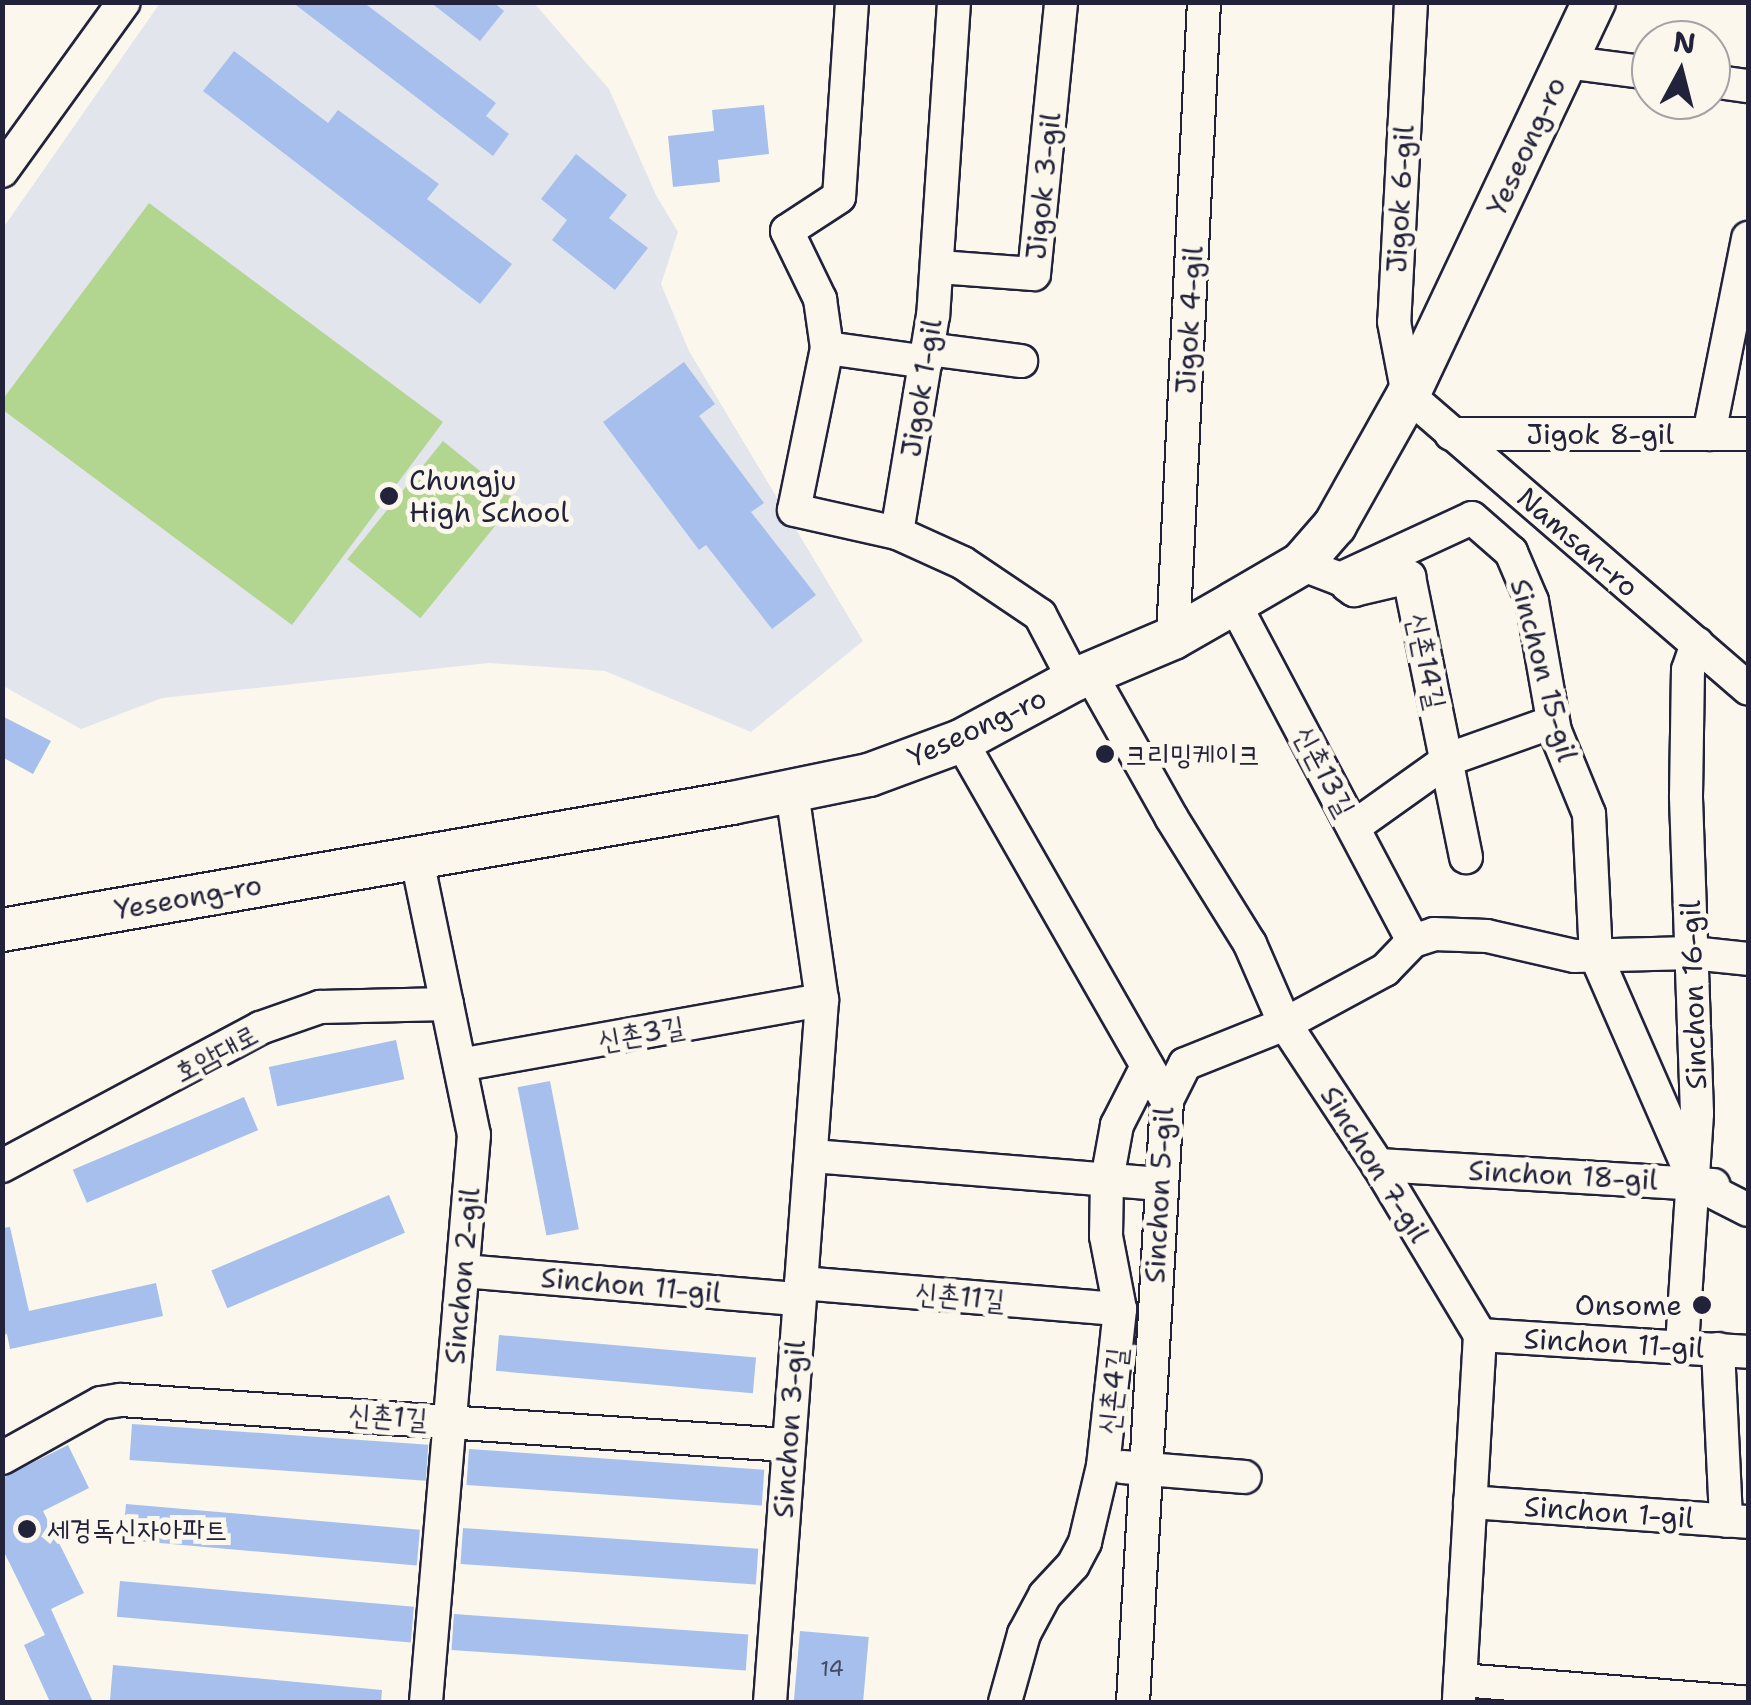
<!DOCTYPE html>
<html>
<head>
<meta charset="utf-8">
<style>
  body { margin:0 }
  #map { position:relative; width:1751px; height:1705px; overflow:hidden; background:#fbf7ec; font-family:"Shantell Sans","Poor Story",sans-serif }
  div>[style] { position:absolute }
  .built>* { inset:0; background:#e2e6ec }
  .green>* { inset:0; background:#b2d58f; transform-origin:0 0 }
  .building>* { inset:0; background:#a6bfec; transform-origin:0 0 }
  .roads { filter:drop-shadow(2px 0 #22223b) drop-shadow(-2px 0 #22223b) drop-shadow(0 2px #22223b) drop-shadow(0 -2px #22223b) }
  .minor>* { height:32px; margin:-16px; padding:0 16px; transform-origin:16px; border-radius:16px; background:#fbf7ec }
  .major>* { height:42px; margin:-21px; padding:0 21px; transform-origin:21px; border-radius:21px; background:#fbf7ec }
  .dots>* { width:28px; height:28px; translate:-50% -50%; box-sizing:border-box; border:5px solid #fbf7ec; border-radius:50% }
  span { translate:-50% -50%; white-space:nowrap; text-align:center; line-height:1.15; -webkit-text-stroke:10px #fbf7ec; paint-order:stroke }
  .number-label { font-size:22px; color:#434967 }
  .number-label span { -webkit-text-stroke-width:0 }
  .street-label { font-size:28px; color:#22223b }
  .poi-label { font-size:28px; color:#22223b }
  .left { translate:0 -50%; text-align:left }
  .right { translate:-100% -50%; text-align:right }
  .frame { position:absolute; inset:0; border:5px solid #22223b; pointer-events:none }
  .north { position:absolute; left:1631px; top:20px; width:100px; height:100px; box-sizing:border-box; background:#fbf7ec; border:2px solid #a4a2a5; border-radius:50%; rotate:7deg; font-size:28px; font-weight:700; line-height:40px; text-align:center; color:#22223b }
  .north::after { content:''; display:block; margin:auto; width:35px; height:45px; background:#22223b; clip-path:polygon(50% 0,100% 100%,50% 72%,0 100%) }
</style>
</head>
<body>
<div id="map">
  <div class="built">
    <i style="clip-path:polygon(160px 3px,534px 3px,609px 89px,656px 195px,678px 232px,661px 284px,689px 351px,863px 641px,751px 732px,605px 671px,489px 663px,162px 698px,81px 729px,3px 686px,3px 228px)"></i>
  </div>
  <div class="green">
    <i style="clip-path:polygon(149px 203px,443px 422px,292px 625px,3px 410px,3px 399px)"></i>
    <i style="left:443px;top:441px;width:94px;height:152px;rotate:39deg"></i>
  </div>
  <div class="building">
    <i style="clip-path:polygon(292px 2px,363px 2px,496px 103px,486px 116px,509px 134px,493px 156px)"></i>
    <i style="clip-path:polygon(430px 2px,493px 2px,504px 11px,480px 41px)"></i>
    <i style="clip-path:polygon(234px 51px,328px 123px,338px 110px,439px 184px,427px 199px,512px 264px,480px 304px,203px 91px)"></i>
    <i style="clip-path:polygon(764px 105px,769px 154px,718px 160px,720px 182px,673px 187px,668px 136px,714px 131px,712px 110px)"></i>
    <i style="clip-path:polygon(576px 154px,627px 195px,609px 218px,648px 248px,615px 290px,552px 240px,567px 220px,541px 199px)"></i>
    <i style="clip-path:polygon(684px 362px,715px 404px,699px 416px,764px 503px,751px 512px,816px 595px,772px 629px,706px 545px,699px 550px,603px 422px)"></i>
    <i style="clip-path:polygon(2px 716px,51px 741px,33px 774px,2px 757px)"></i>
    <i style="left:396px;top:1040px;width:40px;height:130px;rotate:78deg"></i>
    <i style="left:550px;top:1081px;width:151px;height:33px;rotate:79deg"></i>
    <i style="left:244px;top:1097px;width:36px;height:186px;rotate:67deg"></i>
    <i style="left:389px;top:1195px;width:41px;height:193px;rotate:67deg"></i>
    <i style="clip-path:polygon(10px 1227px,29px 1311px,156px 1283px,163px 1316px,10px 1349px,7px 1334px,2px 1335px,2px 1228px)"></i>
    <i style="left:499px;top:1335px;width:258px;height:36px;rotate:5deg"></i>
    <i style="left:132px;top:1424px;width:297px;height:36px;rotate:4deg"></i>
    <i style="clip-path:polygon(68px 1445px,89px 1488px,43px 1511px,84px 1593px,51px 1609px,93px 1702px,50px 1702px,24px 1645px,45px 1635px,2px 1548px,2px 1478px)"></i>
    <i style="left:469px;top:1449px;width:296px;height:36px;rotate:4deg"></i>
    <i style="left:126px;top:1504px;width:295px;height:36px;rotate:5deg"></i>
    <i style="left:463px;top:1528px;width:296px;height:36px;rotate:4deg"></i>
    <i style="left:120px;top:1581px;width:295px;height:36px;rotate:5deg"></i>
    <i style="left:454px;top:1614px;width:295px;height:36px;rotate:4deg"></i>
    <i style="left:800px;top:1631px;width:69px;height:71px;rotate:5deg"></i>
    <i style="clip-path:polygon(113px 1665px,382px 1690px,381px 1702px,110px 1700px)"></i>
  </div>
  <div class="roads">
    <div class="minor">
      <i style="left:852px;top:2px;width:195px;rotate:93.8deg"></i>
      <i style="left:839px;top:197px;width:62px;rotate:146.8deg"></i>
      <i style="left:787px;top:231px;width:76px;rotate:64.1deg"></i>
      <i style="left:820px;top:299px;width:49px;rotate:81.9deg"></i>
      <i style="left:827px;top:348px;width:165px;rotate:101.5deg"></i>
      <i style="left:794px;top:510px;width:106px;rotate:12.6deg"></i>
      <i style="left:954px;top:2px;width:314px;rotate:93.8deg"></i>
      <i style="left:933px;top:315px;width:221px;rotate:99.4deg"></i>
      <i style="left:897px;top:533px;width:72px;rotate:24.4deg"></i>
      <i style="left:963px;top:563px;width:93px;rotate:34deg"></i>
      <i style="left:1040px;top:615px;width:73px;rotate:62.4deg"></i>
      <i style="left:1411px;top:2px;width:320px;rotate:93deg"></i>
      <i style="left:1394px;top:322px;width:74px;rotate:79.1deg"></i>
      <i style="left:1408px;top:395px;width:449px;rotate:40.8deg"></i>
      <i style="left:1565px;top:62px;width:87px;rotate:7.3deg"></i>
      <i style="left:1711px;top:81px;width:37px;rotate:8deg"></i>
      <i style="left:2px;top:171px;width:208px;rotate:-54.2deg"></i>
      <i style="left:938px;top:267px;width:96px;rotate:4.2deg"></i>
      <i style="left:1034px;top:274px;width:273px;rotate:-84.3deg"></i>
      <i style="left:827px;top:348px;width:100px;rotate:8deg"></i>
      <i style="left:928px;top:349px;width:94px;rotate:7.4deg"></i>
      <i style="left:1451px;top:434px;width:297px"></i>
      <i style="left:1709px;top:434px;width:200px;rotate:-78.7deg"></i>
      <i style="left:1301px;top:564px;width:42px;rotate:21deg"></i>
      <i style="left:1340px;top:579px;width:145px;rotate:-24.8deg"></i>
      <i style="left:1472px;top:518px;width:52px;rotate:41.1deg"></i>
      <i style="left:1511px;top:552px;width:53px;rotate:66.8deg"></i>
      <i style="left:1532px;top:601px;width:132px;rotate:80deg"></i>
      <i style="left:1555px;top:731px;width:90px;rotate:67.7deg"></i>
      <i style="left:1589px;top:814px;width:142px;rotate:87.2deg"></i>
      <i style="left:1596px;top:956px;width:248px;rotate:66.4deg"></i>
      <i style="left:1695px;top:1183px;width:59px;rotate:27deg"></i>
      <i style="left:1347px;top:585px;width:9px;rotate:36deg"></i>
      <i style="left:1354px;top:590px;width:57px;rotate:-13.3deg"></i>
      <i style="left:1409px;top:577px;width:286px;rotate:78.5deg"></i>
      <i style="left:1234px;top:603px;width:382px;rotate:62.1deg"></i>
      <i style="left:1173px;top:638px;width:637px;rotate:-87.21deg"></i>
      <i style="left:1090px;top:673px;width:165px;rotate:60.6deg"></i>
      <i style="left:1171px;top:817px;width:150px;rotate:58.1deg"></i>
      <i style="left:1250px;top:944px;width:87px;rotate:66.4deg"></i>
      <i style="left:1285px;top:1024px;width:169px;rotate:56.6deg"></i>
      <i style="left:1378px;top:1165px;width:198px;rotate:59deg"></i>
      <i style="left:1480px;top:1335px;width:368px;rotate:93.3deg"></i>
      <i style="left:961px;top:741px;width:414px;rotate:60.2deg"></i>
      <i style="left:1167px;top:1100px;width:603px;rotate:93.23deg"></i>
      <i style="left:1355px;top:826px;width:115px;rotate:-35.5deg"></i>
      <i style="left:1449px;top:759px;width:110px;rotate:-19.6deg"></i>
      <i style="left:416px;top:855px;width:286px;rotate:78.3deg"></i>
      <i style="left:474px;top:1135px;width:569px;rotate:94.84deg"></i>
      <i style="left:460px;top:1065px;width:368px;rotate:-10.2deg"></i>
      <i style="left:1167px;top:1100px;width:40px;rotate:-63.4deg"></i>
      <i style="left:1185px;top:1064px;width:108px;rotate:-21.8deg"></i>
      <i style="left:1285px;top:1024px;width:114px;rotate:-28.4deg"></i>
      <i style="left:1385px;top:970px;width:40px;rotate:-46deg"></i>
      <i style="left:1413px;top:941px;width:22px;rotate:-18deg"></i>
      <i style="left:1434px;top:934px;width:53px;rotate:2.2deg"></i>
      <i style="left:1487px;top:936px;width:89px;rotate:12.9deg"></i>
      <i style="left:1574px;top:956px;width:118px;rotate:-1.5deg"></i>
      <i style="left:1692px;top:953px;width:56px;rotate:6.1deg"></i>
      <i style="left:813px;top:1156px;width:348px;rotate:4.6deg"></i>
      <i style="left:1378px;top:1165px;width:336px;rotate:3.4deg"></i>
      <i style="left:2px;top:1166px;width:293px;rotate:-28.1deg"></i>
      <i style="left:260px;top:1028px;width:64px;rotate:-19.3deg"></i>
      <i style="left:320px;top:1007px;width:127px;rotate:-1.4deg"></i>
      <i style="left:463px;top:1271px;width:337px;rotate:4.8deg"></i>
      <i style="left:801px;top:1283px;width:320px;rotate:4.7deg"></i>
      <i style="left:1480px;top:1335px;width:269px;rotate:3.6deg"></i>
      <i style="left:1682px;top:1346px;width:233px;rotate:-86.3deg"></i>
      <i style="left:1697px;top:1113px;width:317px;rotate:-92deg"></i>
      <i style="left:1686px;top:796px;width:126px;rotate:-89.1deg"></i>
      <i style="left:1688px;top:670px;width:28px;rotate:-71deg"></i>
      <i style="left:1718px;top:1349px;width:172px;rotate:87.3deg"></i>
      <i style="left:2px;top:1458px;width:113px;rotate:-29.1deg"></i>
      <i style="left:101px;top:1403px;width:20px;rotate:-9deg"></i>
      <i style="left:121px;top:1400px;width:668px;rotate:3.87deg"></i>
      <i style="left:1123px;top:1467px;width:122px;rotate:4.7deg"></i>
      <i style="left:1470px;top:1502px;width:279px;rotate:4.1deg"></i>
      <i style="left:1460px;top:1680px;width:283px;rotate:4.5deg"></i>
      <i style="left:770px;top:1702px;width:704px;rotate:-85.76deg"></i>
      <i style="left:822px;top:1000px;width:210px;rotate:-98.2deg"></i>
      <i style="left:1005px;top:1702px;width:71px;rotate:-74.4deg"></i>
      <i style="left:1024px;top:1634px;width:44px;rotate:-61.7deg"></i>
      <i style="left:1045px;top:1595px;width:41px;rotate:-47deg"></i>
      <i style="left:1073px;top:1565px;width:26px;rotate:-62deg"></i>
      <i style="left:1085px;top:1542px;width:78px;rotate:-76.7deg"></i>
      <i style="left:1103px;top:1466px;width:158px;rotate:-83.8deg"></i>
      <i style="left:1120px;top:1309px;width:74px;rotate:-100.9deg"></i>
      <i style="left:1106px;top:1236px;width:56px;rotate:-89deg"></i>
      <i style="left:1107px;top:1180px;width:56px;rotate:-79.7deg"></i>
      <i style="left:1117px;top:1125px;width:66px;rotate:-63deg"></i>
    </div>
    <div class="major">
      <i style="left:2px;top:930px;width:741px;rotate:-9.87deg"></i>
      <i style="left:732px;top:803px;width:140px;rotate:-11.6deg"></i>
      <i style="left:869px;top:775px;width:98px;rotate:-20.3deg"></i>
      <i style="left:961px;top:741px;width:128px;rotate:-28.4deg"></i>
      <i style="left:1074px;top:680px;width:108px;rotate:-23deg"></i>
      <i style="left:1173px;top:638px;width:70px;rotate:-29.8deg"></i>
      <i style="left:1234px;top:603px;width:78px;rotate:-30.2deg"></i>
      <i style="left:1301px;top:564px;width:52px;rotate:-48.9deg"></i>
      <i style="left:1335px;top:525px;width:149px;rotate:-60.7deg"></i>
      <i style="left:1408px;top:395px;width:435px;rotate:-64.7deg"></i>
    </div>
  </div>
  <div class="dots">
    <i style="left:389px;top:496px;background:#22223b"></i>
    <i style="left:1105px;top:754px;background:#22223b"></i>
    <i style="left:1702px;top:1305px;background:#22223b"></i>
    <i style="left:27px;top:1529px;background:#22223b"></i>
  </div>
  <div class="number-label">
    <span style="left:832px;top:1669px">14</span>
  </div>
  <div class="street-label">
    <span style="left:1526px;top:146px;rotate:-65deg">Yeseong-ro</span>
    <span style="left:1043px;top:186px;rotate:-84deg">Jigok 3-gil</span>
    <span style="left:1400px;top:199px;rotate:-87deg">Jigok 6-gil</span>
    <span style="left:1189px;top:320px;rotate:-87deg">Jigok 4-gil</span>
    <span style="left:921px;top:388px;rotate:-81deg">Jigok 1-gil</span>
    <span style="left:1600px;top:434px">Jigok 8-gil</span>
    <span style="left:1578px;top:542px;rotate:41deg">Namsan-ro</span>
    <span style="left:1427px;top:661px;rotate:78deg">신촌14길</span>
    <span style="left:1544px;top:670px;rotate:75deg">Sinchon 15-gil</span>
    <span style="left:977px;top:727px;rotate:-25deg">Yeseong-ro</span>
    <span style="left:1325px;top:771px;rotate:62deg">신촌13길</span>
    <span style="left:188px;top:897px;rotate:-10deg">Yeseong-ro</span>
    <span style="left:1693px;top:995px;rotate:-92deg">Sinchon 16-gil</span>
    <span style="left:641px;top:1033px;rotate:-10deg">신촌3길</span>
    <span style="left:216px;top:1053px;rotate:-28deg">호암대로</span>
    <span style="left:1375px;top:1164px;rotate:58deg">Sinchon 7-gil</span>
    <span style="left:1563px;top:1175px;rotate:3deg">Sinchon 18-gil</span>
    <span style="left:1159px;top:1195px;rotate:-87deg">Sinchon 5-gil</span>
    <span style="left:462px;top:1276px;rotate:-85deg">Sinchon 2-gil</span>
    <span style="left:631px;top:1285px;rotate:5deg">Sinchon 11-gil</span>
    <span style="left:960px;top:1296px;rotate:5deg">신촌11길</span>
    <span style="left:1614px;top:1343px;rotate:3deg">Sinchon 11-gil</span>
    <span style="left:1112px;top:1391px;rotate:-84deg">신촌4길</span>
    <span style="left:388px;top:1416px;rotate:4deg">신촌1길</span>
    <span style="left:789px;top:1429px;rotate:-86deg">Sinchon 3-gil</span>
    <span style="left:1609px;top:1512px;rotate:4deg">Sinchon 1-gil</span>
  </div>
  <div class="poi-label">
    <span class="left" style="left:409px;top:496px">Chungju<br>High School</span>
    <span class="left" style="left:1125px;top:754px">크리밍케이크</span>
    <span class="right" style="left:1682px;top:1305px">Onsome</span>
    <span class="left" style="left:47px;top:1529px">세경독신자아파트</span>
  </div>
  <div class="frame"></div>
  <div class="north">N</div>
</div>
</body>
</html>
